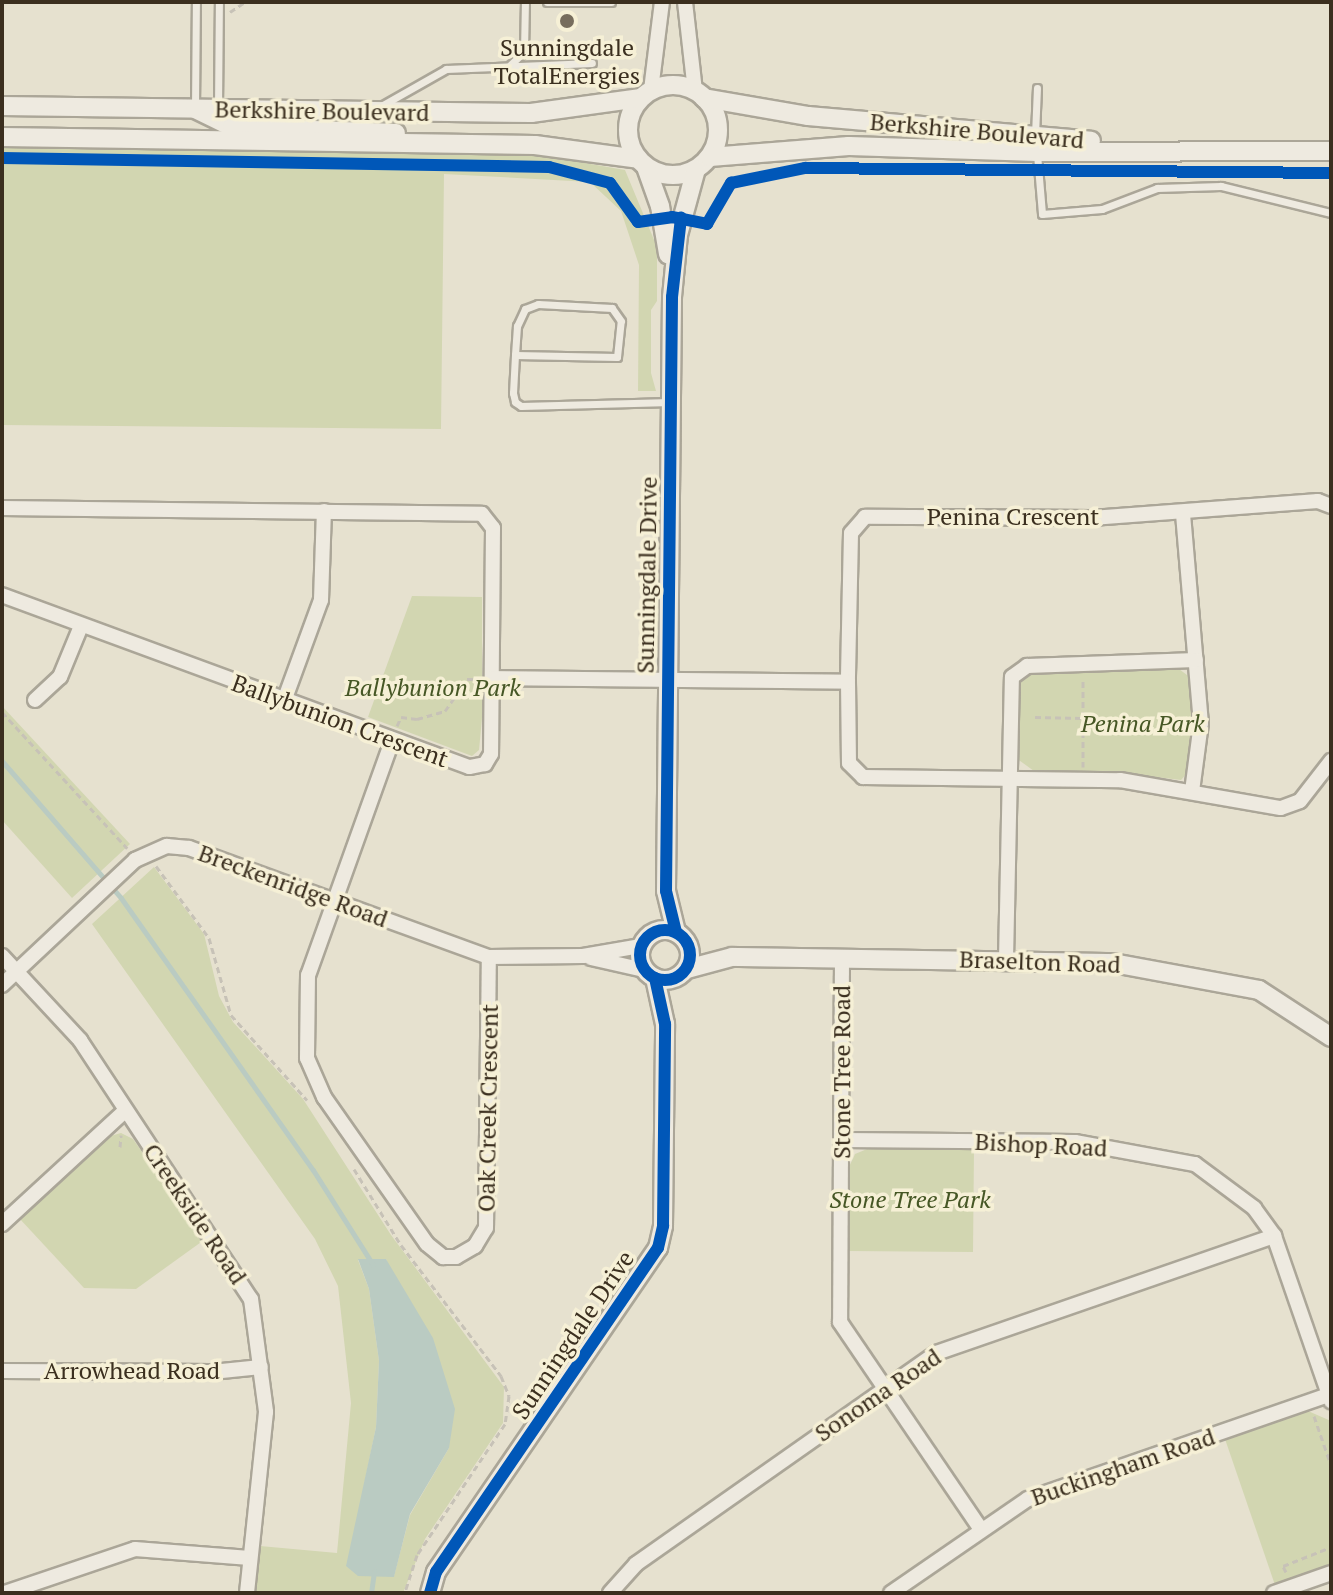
<!DOCTYPE html>
<html>
<head>
<meta charset="utf-8">
<style>
  body { margin:0 }
  #map { position:relative; width:1333px; height:1595px; overflow:hidden; background:#e6e1cf; font-family:"PT Serif",serif }
  div>[style] { position:absolute }
  .green>* { inset:0; background:#d2d6b1 }
  .water>* { inset:0; background:#bacbc2 }
  .stream>* { height:5px; margin:-2.5px; padding:0 2.5px; transform-origin:2.5px; border-radius:2.5px; background:#bacbc2 }
  .path>* { height:3px; margin-top:-1.5px; transform-origin:0; background:repeating-linear-gradient(90deg,#c7c2b7 0 6px,transparent 0 10px) }
  .roads { filter:drop-shadow(2px 0 #aba698) drop-shadow(-2px 0 #aba698) drop-shadow(0 2px #aba698) drop-shadow(0 -2px #aba698) }
  .service>* { height:7px; margin:-3.5px; padding:0 3.5px; transform-origin:3.5px; border-radius:3.5px; background:#eeeae0 }
  .minor>* { height:14px; margin:-7px; padding:0 7px; transform-origin:7px; border-radius:7px; background:#eeeae0 }
  .tertiary>* { height:18px; margin:-9px; padding:0 9px; transform-origin:9px; border-radius:9px; background:#eeeae0 }
  .tertiary>.ring { margin:-9px; padding:0; box-sizing:content-box; background:none; border:18px solid #eeeae0; border-radius:50% }
  .cycleway>* { height:12px; margin:-6px; padding:0 6px; transform-origin:6px; border-radius:6px; background:#0057b8 }
  .cycleway>.ring { margin:-6px; padding:0; box-sizing:content-box; background:none; border:12px solid #0057b8; border-radius:50% }
  .dots>* { width:22px; height:22px; translate:-50% -50%; box-sizing:border-box; border:4px solid #f6f0d6; border-radius:50% }
  span { translate:-50% -50%; white-space:nowrap; text-align:center; line-height:1.15; -webkit-text-stroke:7px #f6f0d6; paint-order:stroke }
  .poi-label { font-size:24px; color:#3b2f1f }
  .street-label { font-size:24px; color:#3b2f1f }
  .park-label { font-size:24px; color:#465725; font-style:italic }
  .frame { position:absolute; inset:0; border:4px solid #3b2f1f; pointer-events:none }
</style>
</head>
<body>
<div id="map">
  <div class="green">
    <i style="clip-path:polygon(2px 147px,539px 155px,625px 170px,657px 247px,657px 301px,651px 310px,651px 373px,656px 391px,638px 391px,639px 265px,621px 211px,590px 182px,444px 174px,441px 429px,2px 425px)"></i>
    <i style="clip-path:polygon(412px 596px,482px 597px,482px 718px,479px 750px,472px 756px,368px 717px)"></i>
    <i style="clip-path:polygon(1179px 669px,1191px 678px,1195px 729px,1188px 772px,1181px 780px,1114px 772px,1034px 771px,1016px 758px,1016px 684px,1026px 675px)"></i>
    <i style="clip-path:polygon(2px 706px,130px 844px,72px 898px,2px 820px)"></i>
    <i style="clip-path:polygon(evenodd,154px 867px,204px 934px,219px 996px,233px 1022px,303px 1099px,391px 1235px,504px 1387px,503px 1423px,425px 1539px,403px 1593px,255px 1593px,260px 1546px,337px 1553px,351px 1403px,338px 1286px,315px 1239px,92px 924px,154px 867px,386px 1259px,449px 1448px,410px 1515px,394px 1576px,363px 1490px,376px 1427px,379px 1361px,369px 1289px,358px 1260px,386px 1259px)"></i>
    <i style="clip-path:polygon(121px 1133px,133px 1139px,204px 1240px,136px 1289px,84px 1288px,19px 1218px,107px 1137px)"></i>
    <i style="clip-path:polygon(872px 1147px,974px 1149px,973px 1252px,847px 1251px,848px 1169px,855px 1154px)"></i>
    <i style="clip-path:polygon(1308px 1411px,1331px 1421px,1331px 1566px,1275px 1585px,1225px 1439px)"></i>
  </div>
  <div class="water">
    <i style="clip-path:polygon(358px 1259px,386px 1259px,433px 1338px,455px 1409px,449px 1448px,410px 1514px,394px 1577px,358px 1576px,346px 1566px,376px 1427px,379px 1361px,369px 1289px)"></i>
  </div>
  <div class="stream">
    <i style="left:2px;top:761px;width:181px;rotate:49deg"></i>
    <i style="left:121px;top:898px;width:333px;rotate:54.8deg"></i>
    <i style="left:313px;top:1170px;width:112px;rotate:57.7deg"></i>
    <i style="left:371px;top:1593px;width:22px;rotate:-82deg"></i>
  </div>
  <div class="path">
    <i style="left:230px;top:12px;width:18px;rotate:-34deg"></i>
    <i style="left:2px;top:712px;width:185px;rotate:47.4deg"></i>
    <i style="left:1035px;top:717px;width:48px;rotate:1.2deg"></i>
    <i style="left:397px;top:726px;width:10px;rotate:-66deg"></i>
    <i style="left:401px;top:717px;width:16px;rotate:7deg"></i>
    <i style="left:417px;top:719px;width:29px;rotate:-16deg"></i>
    <i style="left:445px;top:711px;width:39px;rotate:-55deg"></i>
    <i style="left:467px;top:679px;width:9px"></i>
    <i style="left:1083px;top:767px;width:89px;rotate:-90deg"></i>
    <i style="left:156px;top:866px;width:89px;rotate:53.6deg"></i>
    <i style="left:209px;top:938px;width:80px;rotate:74.1deg"></i>
    <i style="left:231px;top:1015px;width:114px;rotate:48.2deg"></i>
    <i style="left:120px;top:1147px;width:12px;rotate:-85deg"></i>
    <i style="left:354px;top:1169px;width:89px;rotate:58.3deg"></i>
    <i style="left:401px;top:1245px;width:165px;rotate:52.6deg"></i>
    <i style="left:501px;top:1376px;width:22px;rotate:68deg"></i>
    <i style="left:509px;top:1396px;width:28px;rotate:98deg"></i>
    <i style="left:505px;top:1424px;width:158px;rotate:123.9deg"></i>
    <i style="left:417px;top:1555px;width:40px;rotate:108deg"></i>
    <i style="left:1314px;top:1416px;width:52px;rotate:70.9deg"></i>
    <i style="left:1286px;top:1572px;width:7px;rotate:-117deg"></i>
    <i style="left:1283px;top:1566px;width:52px;rotate:-21.6deg"></i>
  </div>
  <div class="roads">
    <div class="service">
      <i style="left:547px;top:2px;width:64px"></i>
      <i style="left:510px;top:65px;width:19px;rotate:-43deg"></i>
      <i style="left:524px;top:52px;width:50px;rotate:-88.9deg"></i>
      <i style="left:381px;top:106px;width:75px;rotate:-29.6deg"></i>
      <i style="left:446px;top:69px;width:146px;rotate:-2.4deg"></i>
      <i style="left:195px;top:108px;width:106px;rotate:-89.5deg"></i>
      <i style="left:218px;top:108px;width:106px;rotate:-89.5deg"></i>
      <i style="left:1035px;top:135px;width:47px;rotate:-87.6deg"></i>
      <i style="left:1037px;top:154px;width:60px;rotate:85.2deg"></i>
      <i style="left:1042px;top:214px;width:60px;rotate:-4.8deg"></i>
      <i style="left:1102px;top:209px;width:59px;rotate:-20.9deg"></i>
      <i style="left:1157px;top:188px;width:64px;rotate:-1.8deg"></i>
      <i style="left:1221px;top:186px;width:113px;rotate:13.8deg"></i>
      <i style="left:515px;top:355px;width:102px;rotate:1.1deg"></i>
      <i style="left:617px;top:357px;width:36px;rotate:-84deg"></i>
      <i style="left:621px;top:321px;width:16px;rotate:-125deg"></i>
      <i style="left:612px;top:308px;width:74px;rotate:-176.9deg"></i>
      <i style="left:538px;top:304px;width:14px;rotate:159deg"></i>
      <i style="left:525px;top:309px;width:19px;rotate:115deg"></i>
      <i style="left:517px;top:326px;width:29px;rotate:94deg"></i>
      <i style="left:515px;top:355px;width:38px;rotate:93deg"></i>
      <i style="left:513px;top:393px;width:9px;rotate:77deg"></i>
      <i style="left:515px;top:402px;width:7px;rotate:34deg"></i>
      <i style="left:521px;top:406px;width:150px;rotate:-1.5deg"></i>
    </div>
    <div class="minor">
      <i style="left:685px;top:2px;width:90px;rotate:83.6deg"></i>
      <i style="left:651px;top:90px;width:89px;rotate:-82.9deg"></i>
      <i style="left:1331px;top:506px;width:14px;rotate:-159deg"></i>
      <i style="left:1318px;top:501px;width:227px;rotate:175.7deg"></i>
      <i style="left:1092px;top:518px;width:227px;rotate:-179.7deg"></i>
      <i style="left:865px;top:517px;width:21px;rotate:131deg"></i>
      <i style="left:851px;top:533px;width:149px;rotate:91.2deg"></i>
      <i style="left:848px;top:682px;width:81px;rotate:89.3deg"></i>
      <i style="left:849px;top:763px;width:20px;rotate:45deg"></i>
      <i style="left:863px;top:777px;width:257px;rotate:0.7deg"></i>
      <i style="left:1120px;top:780px;width:163px;rotate:9.9deg"></i>
      <i style="left:1281px;top:808px;width:20px;rotate:-20deg"></i>
      <i style="left:1300px;top:801px;width:51px;rotate:-52.2deg"></i>
      <i style="left:2px;top:508px;width:480px;rotate:0.7deg"></i>
      <i style="left:482px;top:514px;width:18px;rotate:52deg"></i>
      <i style="left:493px;top:528px;width:226px;rotate:90.5deg"></i>
      <i style="left:491px;top:754px;width:12px;rotate:121deg"></i>
      <i style="left:485px;top:764px;width:16px;rotate:169deg"></i>
      <i style="left:469px;top:767px;width:498px;rotate:-159.8deg"></i>
      <i style="left:1183px;top:514px;width:210px;rotate:85.1deg"></i>
      <i style="left:1201px;top:723px;width:69px;rotate:97.5deg"></i>
      <i style="left:492px;top:678px;width:356px;rotate:0.6deg"></i>
      <i style="left:35px;top:700px;width:34px;rotate:-43deg"></i>
      <i style="left:60px;top:677px;width:55px;rotate:-67.6deg"></i>
      <i style="left:284px;top:701px;width:108px;rotate:-69.9deg"></i>
      <i style="left:321px;top:600px;width:89px;rotate:-88.1deg"></i>
      <i style="left:392px;top:741px;width:249px;rotate:109.7deg"></i>
      <i style="left:308px;top:975px;width:83px;rotate:90.7deg"></i>
      <i style="left:307px;top:1058px;width:43px;rotate:66.4deg"></i>
      <i style="left:324px;top:1097px;width:179px;rotate:55deg"></i>
      <i style="left:427px;top:1244px;width:21px;rotate:39deg"></i>
      <i style="left:443px;top:1257px;width:13px"></i>
      <i style="left:456px;top:1257px;width:22px;rotate:-30deg"></i>
      <i style="left:475px;top:1246px;width:21px;rotate:-59deg"></i>
      <i style="left:486px;top:1228px;width:271px;rotate:-89.4deg"></i>
      <i style="left:2px;top:956px;width:115px;rotate:47.1deg"></i>
      <i style="left:80px;top:1040px;width:310px;rotate:56.6deg"></i>
      <i style="left:251px;top:1299px;width:114px;rotate:82.4deg"></i>
      <i style="left:266px;top:1412px;width:182px;rotate:96deg"></i>
      <i style="left:591px;top:958px;width:54px;rotate:12.8deg"></i>
      <i style="left:842px;top:958px;width:364px;rotate:90.3deg"></i>
      <i style="left:840px;top:1322px;width:249px;rotate:55.8deg"></i>
      <i style="left:1006px;top:960px;width:283px;rotate:-88.8deg"></i>
      <i style="left:1012px;top:677px;width:19px;rotate:-36deg"></i>
      <i style="left:1027px;top:666px;width:169px;rotate:-2deg"></i>
      <i style="left:2px;top:985px;width:183px;rotate:-43.2deg"></i>
      <i style="left:135px;top:860px;width:35px;rotate:-24deg"></i>
      <i style="left:167px;top:846px;width:22px;rotate:5deg"></i>
      <i style="left:189px;top:848px;width:319px;rotate:20deg"></i>
      <i style="left:489px;top:957px;width:94px;rotate:-0.6deg"></i>
      <i style="left:583px;top:956px;width:59px;rotate:-9.8deg"></i>
      <i style="left:843px;top:1140px;width:232px;rotate:0.5deg"></i>
      <i style="left:1075px;top:1142px;width:122px;rotate:10.4deg"></i>
      <i style="left:1195px;top:1164px;width:74px;rotate:36.7deg"></i>
      <i style="left:1254px;top:1208px;width:34px;rotate:54deg"></i>
      <i style="left:1274px;top:1236px;width:175px;rotate:70.9deg"></i>
      <i style="left:2px;top:1224px;width:167px;rotate:-42.6deg"></i>
      <i style="left:2px;top:1371px;width:210px;rotate:0.3deg"></i>
      <i style="left:212px;top:1372px;width:49px;rotate:-5.8deg"></i>
      <i style="left:5px;top:1593px;width:137px;rotate:-18.7deg"></i>
      <i style="left:135px;top:1549px;width:115px;rotate:4.5deg"></i>
      <i style="left:610px;top:1593px;width:39px;rotate:-48deg"></i>
      <i style="left:636px;top:1564px;width:367px;rotate:-35.1deg"></i>
      <i style="left:936px;top:1353px;width:358px;rotate:-19.1deg"></i>
      <i style="left:891px;top:1593px;width:166px;rotate:-34.5deg"></i>
      <i style="left:1028px;top:1499px;width:318px;rotate:-19.1deg"></i>
      <i style="left:1274px;top:1593px;width:60px;rotate:-19.3deg"></i>
    </div>
    <div class="tertiary">
      <i class="ring" style="left:628px;top:85px;width:72px;height:72px"></i>
      <i style="left:704px;top:98px;width:106px;rotate:9.8deg"></i>
      <i style="left:808px;top:116px;width:284px;rotate:5deg"></i>
      <i style="left:2px;top:106px;width:529px;rotate:0.76deg"></i>
      <i style="left:531px;top:113px;width:111px;rotate:-7.8deg"></i>
      <i style="left:195px;top:109px;width:41px;rotate:25.9deg"></i>
      <i style="left:232px;top:127px;width:164px;rotate:2.1deg"></i>
      <i style="left:2px;top:137px;width:533px;rotate:0.86deg"></i>
      <i style="left:535px;top:145px;width:104px;rotate:7.7deg"></i>
      <i style="left:710px;top:157px;width:139px;rotate:-4.5deg"></i>
      <i style="left:849px;top:146px;width:188px;rotate:1.8deg"></i>
      <i style="left:1037px;top:152px;width:294px;rotate:-0.2deg"></i>
      <i style="left:646px;top:167px;width:41px;rotate:70.3deg"></i>
      <i style="left:660px;top:206px;width:49px;rotate:80.5deg"></i>
      <i class="ring" style="left:640px;top:930px;width:32px;height:32px"></i>
      <i style="left:676px;top:932px;width:42px;rotate:-103.7deg"></i>
      <i style="left:666px;top:891px;width:594px;rotate:-89.42deg"></i>
      <i style="left:672px;top:297px;width:62px;rotate:-84.5deg"></i>
      <i style="left:678px;top:235px;width:68px;rotate:-74.7deg"></i>
      <i style="left:687px;top:969px;width:47px;rotate:-14.9deg"></i>
      <i style="left:732px;top:957px;width:381px;rotate:0.9deg"></i>
      <i style="left:1113px;top:963px;width:148px;rotate:10.5deg"></i>
      <i style="left:1259px;top:990px;width:86px;rotate:33.1deg"></i>
      <i style="left:430px;top:1593px;width:22px;rotate:-74deg"></i>
      <i style="left:436px;top:1572px;width:393px;rotate:-55.6deg"></i>
      <i style="left:658px;top:1248px;width:23px;rotate:-77deg"></i>
      <i style="left:663px;top:1226px;width:202px;rotate:-89.4deg"></i>
      <i style="left:665px;top:1024px;width:47px;rotate:-102.3deg"></i>
    </div>
  </div>
  <div class="cycleway">
    <i style="left:2px;top:158px;width:547px;rotate:0.94deg"></i>
    <i style="left:549px;top:167px;width:63px;rotate:14.7deg"></i>
    <i style="left:610px;top:183px;width:48px;rotate:54.3deg"></i>
    <i style="left:638px;top:222px;width:34px;rotate:-8deg"></i>
    <i style="left:672px;top:217px;width:36px;rotate:11deg"></i>
    <i style="left:707px;top:224px;width:48px;rotate:-59.7deg"></i>
    <i style="left:731px;top:183px;width:76px;rotate:-11.5deg"></i>
    <i style="left:805px;top:168px;width:526px;rotate:0.54deg"></i>
    <i class="ring" style="left:640px;top:930px;width:38px;height:38px"></i>
    <i style="left:676px;top:932px;width:42px;rotate:-103.7deg"></i>
    <i style="left:666px;top:891px;width:594px;rotate:-89.42deg"></i>
    <i style="left:672px;top:297px;width:80px;rotate:-83.5deg"></i>
    <i style="left:430px;top:1593px;width:22px;rotate:-74deg"></i>
    <i style="left:436px;top:1572px;width:393px;rotate:-55.6deg"></i>
    <i style="left:658px;top:1248px;width:23px;rotate:-77deg"></i>
    <i style="left:663px;top:1226px;width:202px;rotate:-89.4deg"></i>
    <i style="left:665px;top:1024px;width:47px;rotate:-102.3deg"></i>
  </div>
  <div class="dots">
    <i style="left:567px;top:21px;background:#776d5d"></i>
  </div>
  <div class="poi-label">
    <span style="left:567px;top:62px">Sunningdale<br>TotalEnergies</span>
  </div>
  <div class="street-label">
    <span style="left:322px;top:111px;rotate:1deg">Berkshire Boulevard</span>
    <span style="left:977px;top:131px;rotate:5deg">Berkshire Boulevard</span>
    <span style="left:1013px;top:517px">Penina Crescent</span>
    <span style="left:647px;top:575px;rotate:-89deg">Sunningdale Drive</span>
    <span style="left:340px;top:721px;rotate:20deg">Ballybunion Crescent</span>
    <span style="left:293px;top:886px;rotate:20deg">Breckenridge Road</span>
    <span style="left:1040px;top:962px;rotate:2deg">Braselton Road</span>
    <span style="left:842px;top:1072px;rotate:-90deg">Stone Tree Road</span>
    <span style="left:488px;top:1108px;rotate:-89deg">Oak Creek Crescent</span>
    <span style="left:1041px;top:1145px;rotate:3deg">Bishop Road</span>
    <span style="left:195px;top:1214px;rotate:56deg">Creekside Road</span>
    <span style="left:573px;top:1335px;rotate:-56deg">Sunningdale Drive</span>
    <span style="left:132px;top:1371px">Arrowhead Road</span>
    <span style="left:878px;top:1395px;rotate:-34deg">Sonoma Road</span>
    <span style="left:1123px;top:1467px;rotate:-19deg">Buckingham Road</span>
  </div>
  <div class="park-label">
    <span style="left:433px;top:688px">Ballybunion Park</span>
    <span style="left:1143px;top:724px">Penina Park</span>
    <span style="left:910px;top:1200px">Stone Tree Park</span>
  </div>
  <div class="frame"></div>
</div>
</body>
</html>
